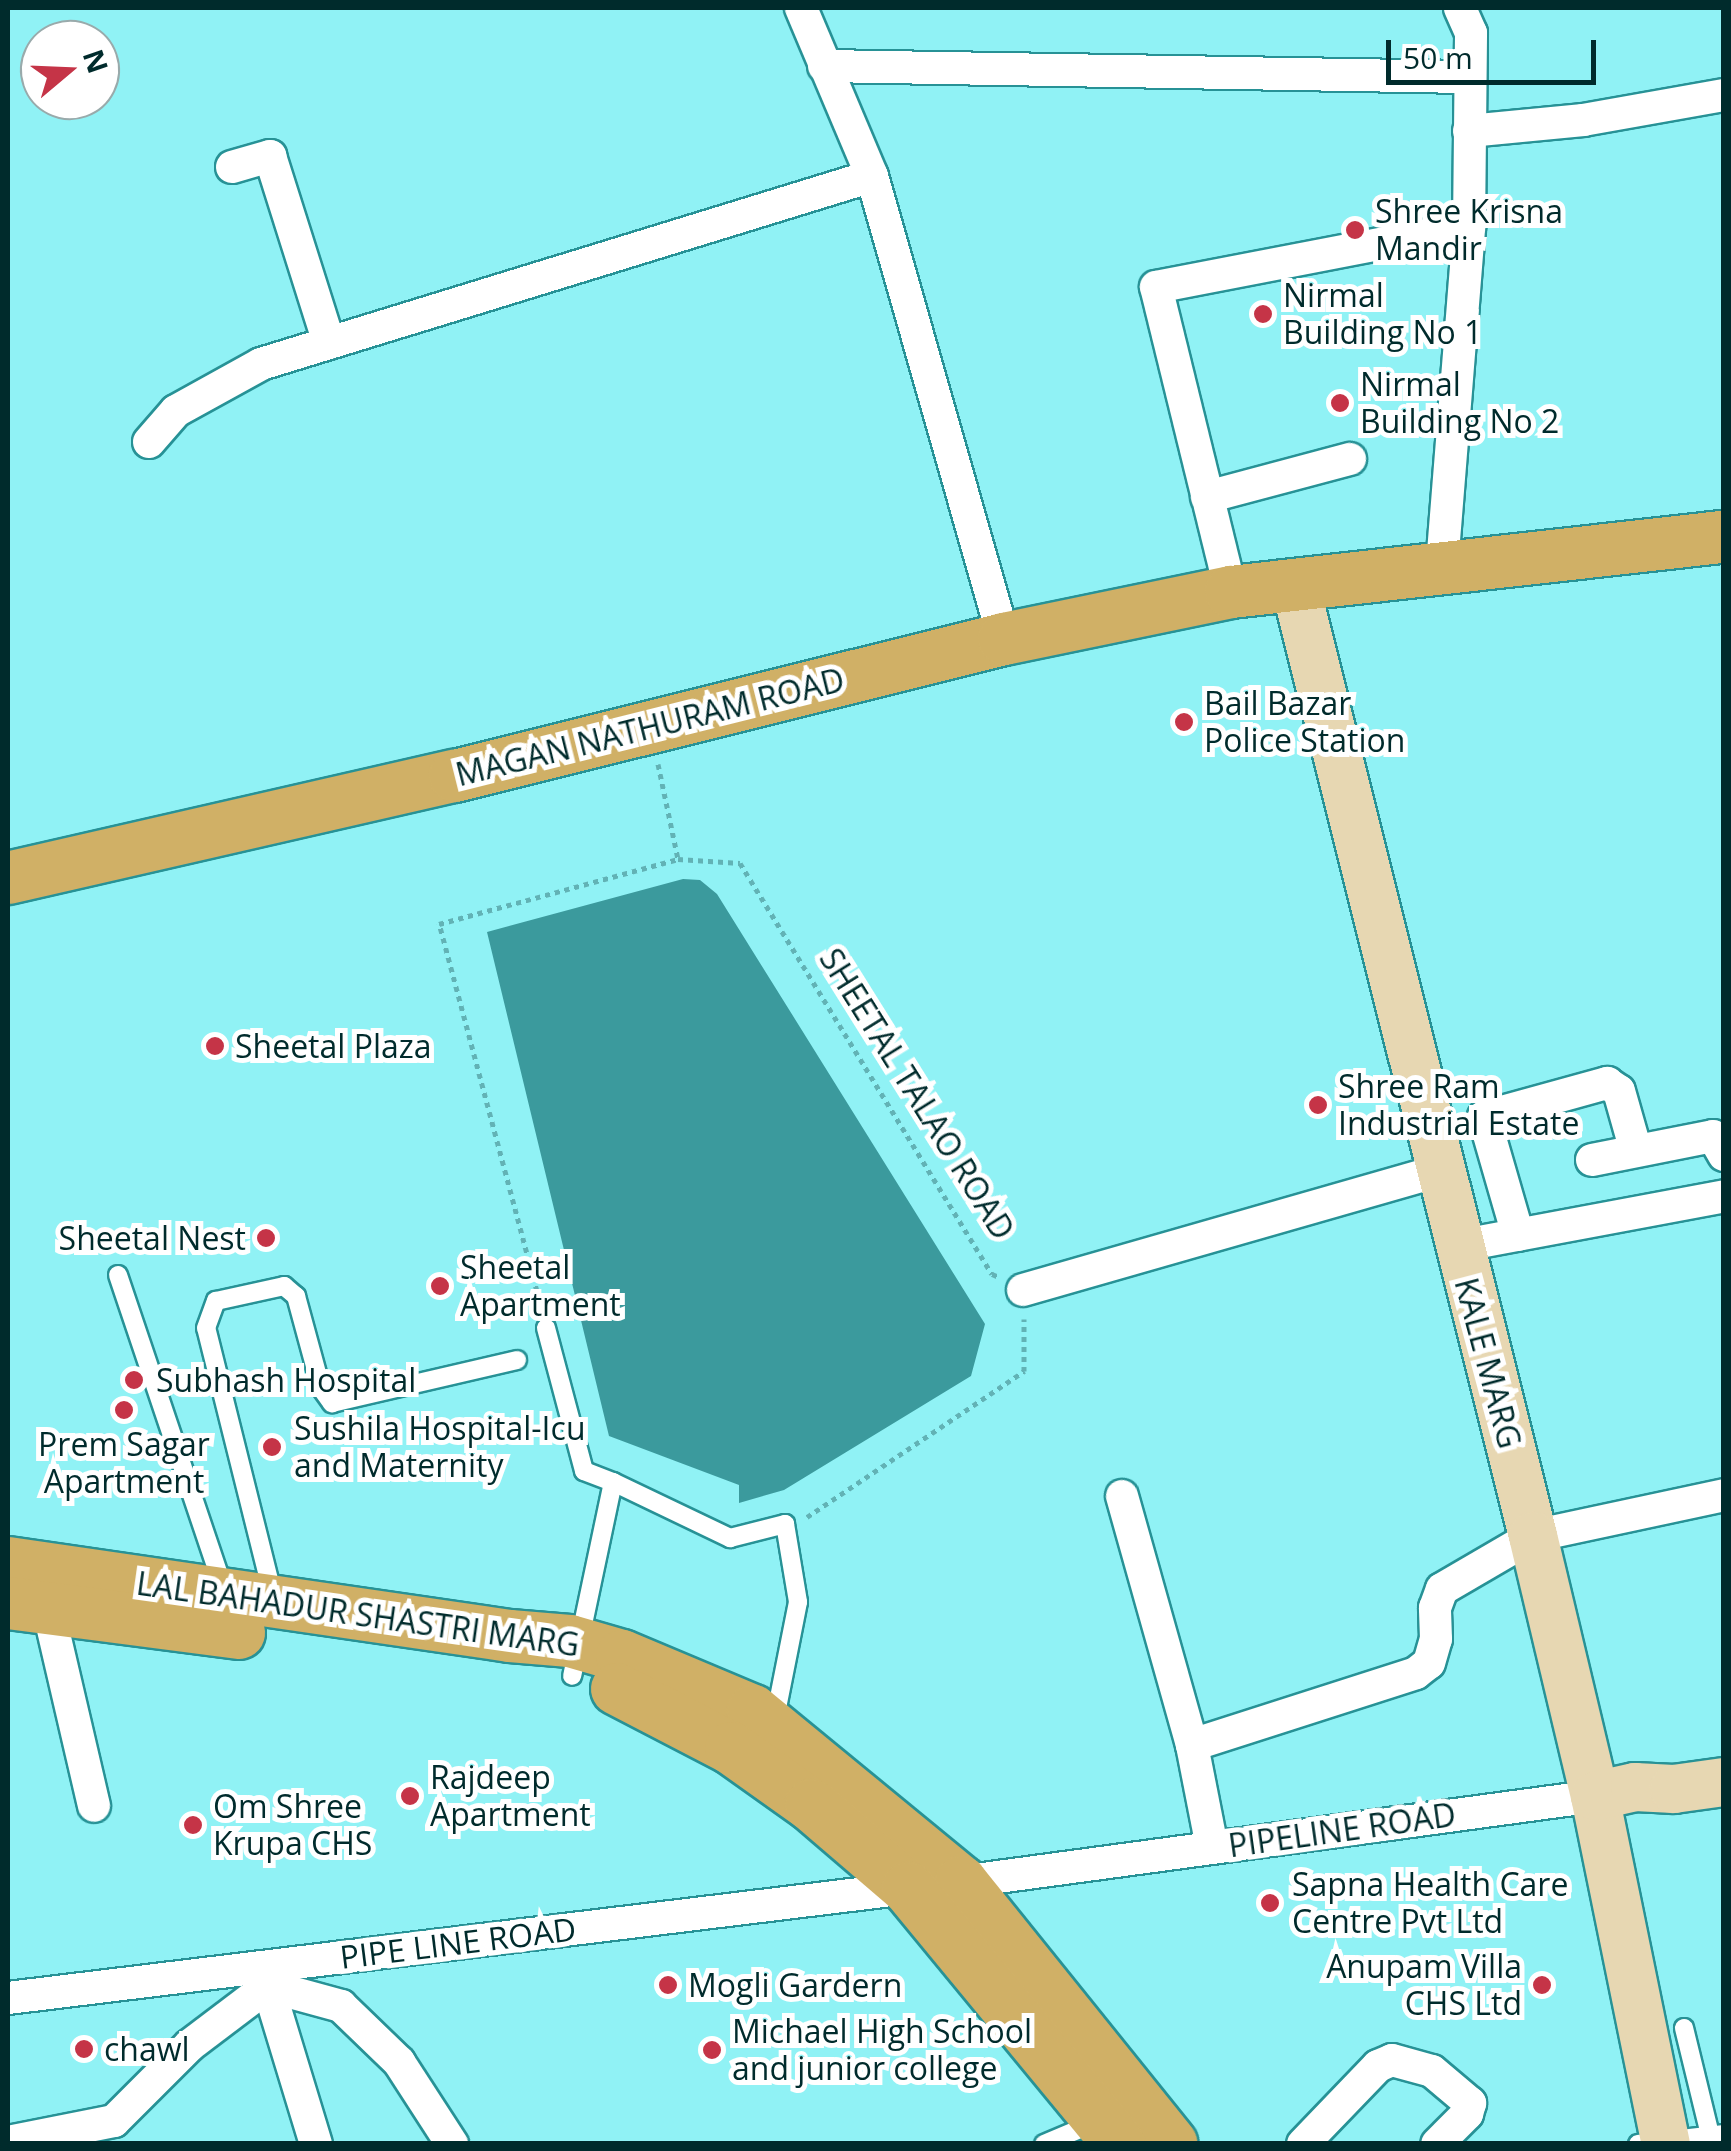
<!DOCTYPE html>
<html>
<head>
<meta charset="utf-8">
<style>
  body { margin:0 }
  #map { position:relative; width:1731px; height:2151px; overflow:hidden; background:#90f2f5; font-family:"Open Sans",sans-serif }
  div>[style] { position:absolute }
  .water>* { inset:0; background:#3b9a9d }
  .path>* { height:5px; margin-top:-2.5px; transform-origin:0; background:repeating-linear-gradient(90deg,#62b2b5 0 5px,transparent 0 10px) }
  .roads { filter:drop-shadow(2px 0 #279296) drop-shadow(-2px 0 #279296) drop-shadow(0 2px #279296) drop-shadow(0 -2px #279296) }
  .lane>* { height:18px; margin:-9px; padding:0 9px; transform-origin:9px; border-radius:9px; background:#fff }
  .street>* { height:32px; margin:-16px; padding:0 16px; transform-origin:16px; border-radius:16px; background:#fff }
  .secondary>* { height:48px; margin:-24px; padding:0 24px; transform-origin:24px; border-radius:24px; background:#e7d7b2 }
  .primary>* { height:52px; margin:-26px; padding:0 26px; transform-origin:26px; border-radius:26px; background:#d0b066 }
  .dots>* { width:28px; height:28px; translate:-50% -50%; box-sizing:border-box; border:5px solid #fff; border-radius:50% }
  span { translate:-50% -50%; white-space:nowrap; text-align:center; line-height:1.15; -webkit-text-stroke:10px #fff; paint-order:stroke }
  .poi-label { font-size:32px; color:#002b2c }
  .left { translate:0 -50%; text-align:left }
  .right { translate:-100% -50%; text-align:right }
  .street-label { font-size:32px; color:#002b2c }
  .frame { position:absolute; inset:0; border:10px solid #002b2c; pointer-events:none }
  .north { position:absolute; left:20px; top:20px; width:100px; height:100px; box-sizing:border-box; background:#fff; border:2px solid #99aaab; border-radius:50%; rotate:71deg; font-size:28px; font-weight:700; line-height:40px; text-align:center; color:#002b2c }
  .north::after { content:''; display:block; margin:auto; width:35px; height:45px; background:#c53447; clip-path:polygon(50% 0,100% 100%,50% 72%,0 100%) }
  .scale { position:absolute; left:1386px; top:40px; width:210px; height:45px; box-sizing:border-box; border:5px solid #002b2c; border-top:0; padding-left:12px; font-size:30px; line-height:35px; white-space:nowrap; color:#002b2c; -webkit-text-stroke:8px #fff; paint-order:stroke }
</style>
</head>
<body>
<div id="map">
  <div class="water">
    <i style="clip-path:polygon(683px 879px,700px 880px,717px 894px,985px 1324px,971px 1376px,784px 1490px,739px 1503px,739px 1485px,609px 1436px,487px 932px)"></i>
  </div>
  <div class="path">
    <i style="left:658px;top:764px;width:97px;rotate:78.1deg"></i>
    <i style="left:542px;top:1310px;width:400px;rotate:-104.9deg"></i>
    <i style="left:439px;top:924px;width:248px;rotate:-15.2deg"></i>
    <i style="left:678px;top:859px;width:62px;rotate:3.7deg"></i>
    <i style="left:740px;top:863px;width:482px;rotate:58.5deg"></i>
    <i style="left:992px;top:1274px;width:8px;rotate:23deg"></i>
    <i style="left:807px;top:1517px;width:262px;rotate:-33.9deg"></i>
    <i style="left:1024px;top:1371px;width:52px;rotate:-90deg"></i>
  </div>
  <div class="roads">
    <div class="lane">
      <i style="left:118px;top:1275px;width:332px;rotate:71.4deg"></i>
      <i style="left:546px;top:1328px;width:148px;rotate:75.1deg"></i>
      <i style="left:584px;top:1471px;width:31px;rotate:21deg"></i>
      <i style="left:613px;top:1482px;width:198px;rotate:101.9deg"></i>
      <i style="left:613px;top:1482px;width:130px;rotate:25.6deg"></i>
      <i style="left:730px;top:1538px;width:57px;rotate:-14.3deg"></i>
      <i style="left:785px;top:1524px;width:79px;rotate:80.5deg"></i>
      <i style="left:798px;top:1602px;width:118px;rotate:101.2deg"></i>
      <i style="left:273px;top:1596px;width:276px;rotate:-104deg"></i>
      <i style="left:206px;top:1328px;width:29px;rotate:-70deg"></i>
      <i style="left:216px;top:1301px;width:70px;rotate:-12.4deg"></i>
      <i style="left:284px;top:1286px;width:16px;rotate:40deg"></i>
      <i style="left:296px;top:1296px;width:95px;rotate:74.8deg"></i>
      <i style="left:321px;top:1388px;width:19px;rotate:54deg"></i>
      <i style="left:332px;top:1403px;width:190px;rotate:-13.1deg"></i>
      <i style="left:1684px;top:2028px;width:110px;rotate:76.3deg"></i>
      <i style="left:1044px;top:2144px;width:54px;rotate:-22.8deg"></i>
      <i style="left:1638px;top:2144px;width:87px;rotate:-6.6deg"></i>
    </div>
    <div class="street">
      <i style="left:801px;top:8px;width:182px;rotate:67.1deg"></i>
      <i style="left:872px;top:176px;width:481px;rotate:74.1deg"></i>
      <i style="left:824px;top:66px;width:645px;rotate:0.98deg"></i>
      <i style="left:1469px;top:131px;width:115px;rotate:-5.5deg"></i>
      <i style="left:1583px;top:120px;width:143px;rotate:-10.1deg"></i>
      <i style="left:232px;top:167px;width:40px;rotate:-16deg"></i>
      <i style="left:270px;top:156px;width:196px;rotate:72.5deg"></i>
      <i style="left:149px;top:442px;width:41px;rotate:-48.9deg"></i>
      <i style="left:176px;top:411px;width:97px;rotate:-28.9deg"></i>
      <i style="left:261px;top:364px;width:639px;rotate:-17.1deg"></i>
      <i style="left:1207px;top:497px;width:148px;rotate:-14.9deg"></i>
      <i style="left:1442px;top:565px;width:339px;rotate:-85.4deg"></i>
      <i style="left:1469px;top:227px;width:194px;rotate:-89.4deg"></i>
      <i style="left:1471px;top:33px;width:27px;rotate:-114deg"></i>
      <i style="left:1231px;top:592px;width:314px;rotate:-103.8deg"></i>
      <i style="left:1156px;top:287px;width:319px;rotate:-10.9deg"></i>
      <i style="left:1592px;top:1160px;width:123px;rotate:-11.2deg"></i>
      <i style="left:1713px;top:1136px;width:22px;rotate:60deg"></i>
      <i style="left:1518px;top:1235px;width:123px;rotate:-106.1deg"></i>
      <i style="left:1484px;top:1117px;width:128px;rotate:-15.5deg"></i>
      <i style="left:1607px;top:1083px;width:14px;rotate:34deg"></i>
      <i style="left:1619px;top:1091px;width:62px;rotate:74.2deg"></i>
      <i style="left:1458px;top:1246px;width:271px;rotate:-10.6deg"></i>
      <i style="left:1023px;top:1290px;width:432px;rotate:-16deg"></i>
      <i style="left:1122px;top:1496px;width:259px;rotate:74.3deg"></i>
      <i style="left:1192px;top:1745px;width:104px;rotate:78.9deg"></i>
      <i style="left:48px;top:1608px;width:203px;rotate:76.9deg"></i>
      <i style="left:1192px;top:1745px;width:235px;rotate:-17.8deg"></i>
      <i style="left:1416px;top:1673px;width:16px;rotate:-38deg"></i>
      <i style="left:1429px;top:1663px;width:25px;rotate:-74deg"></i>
      <i style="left:1436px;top:1639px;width:31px;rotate:-92deg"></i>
      <i style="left:1435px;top:1608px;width:20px;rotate:-70deg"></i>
      <i style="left:1442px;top:1589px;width:105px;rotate:-30.2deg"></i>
      <i style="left:1533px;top:1536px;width:195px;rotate:-12.1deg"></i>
      <i style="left:961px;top:1882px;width:640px;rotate:-7.72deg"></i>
      <i style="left:268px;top:1986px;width:76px;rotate:15.3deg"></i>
      <i style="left:341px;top:2006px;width:81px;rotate:44deg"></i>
      <i style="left:399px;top:2062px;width:98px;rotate:57.1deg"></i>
      <i style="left:268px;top:1986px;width:165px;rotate:73.1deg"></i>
      <i style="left:8px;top:1998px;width:907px;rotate:-6.97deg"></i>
      <i style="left:8px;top:2142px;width:108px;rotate:-11.2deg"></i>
      <i style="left:114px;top:2121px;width:107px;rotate:-45deg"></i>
      <i style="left:190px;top:2045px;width:98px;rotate:-37.1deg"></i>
      <i style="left:1303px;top:2144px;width:108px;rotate:-46.1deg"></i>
      <i style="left:1378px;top:2066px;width:15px;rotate:-23deg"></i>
      <i style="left:1392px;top:2060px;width:41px;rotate:15.4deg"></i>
      <i style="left:1432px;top:2071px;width:50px;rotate:40.1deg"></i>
      <i style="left:1470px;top:2103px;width:11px;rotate:105deg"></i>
      <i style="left:1467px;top:2114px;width:42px;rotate:135deg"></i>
    </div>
    <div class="secondary">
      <i style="left:1295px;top:585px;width:980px;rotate:75.95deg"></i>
      <i style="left:1533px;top:1536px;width:267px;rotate:76.6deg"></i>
      <i style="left:1595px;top:1796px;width:355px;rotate:78.5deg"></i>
      <i style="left:1595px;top:1796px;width:41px;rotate:-12.7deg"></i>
      <i style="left:1635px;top:1787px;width:39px;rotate:3deg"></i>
      <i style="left:1674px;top:1789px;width:50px;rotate:-8deg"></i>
    </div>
    <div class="primary">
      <i style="left:8px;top:878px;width:458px;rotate:-12.9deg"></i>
      <i style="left:455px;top:776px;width:566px;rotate:-14.01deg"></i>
      <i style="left:1004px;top:639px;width:232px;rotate:-11.7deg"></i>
      <i style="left:1231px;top:592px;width:496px;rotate:-6.4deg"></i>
      <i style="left:8px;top:1563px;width:507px;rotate:8.27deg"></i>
      <i style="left:510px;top:1636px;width:60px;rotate:4.8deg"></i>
      <i style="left:570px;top:1641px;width:54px;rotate:16.1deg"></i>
      <i style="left:622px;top:1656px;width:142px;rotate:22.8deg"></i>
      <i style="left:753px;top:1711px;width:269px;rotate:39.4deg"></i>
      <i style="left:961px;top:1882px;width:336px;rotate:51.2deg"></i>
      <i style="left:8px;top:1603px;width:233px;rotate:7.4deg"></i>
      <i style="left:617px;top:1689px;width:128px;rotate:27.4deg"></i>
      <i style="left:731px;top:1748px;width:98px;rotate:35.5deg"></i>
      <i style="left:811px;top:1805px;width:128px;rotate:40.6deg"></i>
      <i style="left:908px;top:1888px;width:332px;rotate:50.5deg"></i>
    </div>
  </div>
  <div class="dots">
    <i style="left:1355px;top:230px;background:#c53447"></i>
    <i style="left:1263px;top:314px;background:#c53447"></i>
    <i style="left:1340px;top:403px;background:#c53447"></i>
    <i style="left:1184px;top:722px;background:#c53447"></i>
    <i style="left:215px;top:1046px;background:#c53447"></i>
    <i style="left:1318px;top:1105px;background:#c53447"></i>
    <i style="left:266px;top:1238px;background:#c53447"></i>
    <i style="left:440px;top:1286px;background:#c53447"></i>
    <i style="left:134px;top:1380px;background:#c53447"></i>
    <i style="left:124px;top:1410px;background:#c53447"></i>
    <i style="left:272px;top:1447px;background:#c53447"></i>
    <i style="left:410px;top:1796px;background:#c53447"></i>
    <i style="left:193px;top:1825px;background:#c53447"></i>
    <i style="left:1270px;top:1903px;background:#c53447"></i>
    <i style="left:668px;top:1985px;background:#c53447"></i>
    <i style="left:1542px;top:1985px;background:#c53447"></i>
    <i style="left:84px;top:2049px;background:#c53447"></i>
    <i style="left:712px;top:2050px;background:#c53447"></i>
  </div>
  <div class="poi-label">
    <span class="left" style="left:1375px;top:230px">Shree Krisna<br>Mandir</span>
    <span class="left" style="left:1283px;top:314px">Nirmal<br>Building No 1</span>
    <span class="left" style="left:1360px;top:403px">Nirmal<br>Building No 2</span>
    <span class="left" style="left:1204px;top:722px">Bail Bazar<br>Police Station</span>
    <span class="left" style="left:235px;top:1046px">Sheetal Plaza</span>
    <span class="left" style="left:1338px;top:1105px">Shree Ram<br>Industrial Estate</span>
    <span class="right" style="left:246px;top:1238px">Sheetal Nest</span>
    <span class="left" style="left:460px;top:1286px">Sheetal<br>Apartment</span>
    <span class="left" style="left:156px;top:1380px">Subhash Hospital</span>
    <span class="left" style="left:294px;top:1447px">Sushila Hospital-Icu<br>and Maternity</span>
    <span style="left:124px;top:1463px">Prem Sagar<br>Apartment</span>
    <span class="left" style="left:430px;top:1796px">Rajdeep<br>Apartment</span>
    <span class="left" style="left:213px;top:1825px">Om Shree<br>Krupa CHS</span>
    <span class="left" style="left:1292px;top:1903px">Sapna Health Care<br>Centre Pvt Ltd</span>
    <span class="right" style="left:1522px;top:1985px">Anupam Villa<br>CHS Ltd</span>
    <span class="left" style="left:688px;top:1985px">Mogli Gardern</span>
    <span class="left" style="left:732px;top:2050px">Michael High School<br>and junior college</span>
    <span class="left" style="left:104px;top:2049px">chawl</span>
  </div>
  <div class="street-label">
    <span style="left:650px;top:727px;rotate:-14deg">MAGAN NATHURAM ROAD</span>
    <span style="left:917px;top:1094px;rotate:58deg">SHEETAL TALAO ROAD</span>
    <span style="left:1488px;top:1363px;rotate:75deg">KALE MARG</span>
    <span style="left:358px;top:1614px;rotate:8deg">LAL BAHADUR SHASTRI MARG</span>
    <span style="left:1342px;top:1830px;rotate:-8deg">PIPELINE ROAD</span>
    <span style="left:458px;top:1943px;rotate:-7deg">PIPE LINE ROAD</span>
  </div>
  <div class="frame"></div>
  <div class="north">N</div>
  <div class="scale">50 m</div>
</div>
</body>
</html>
